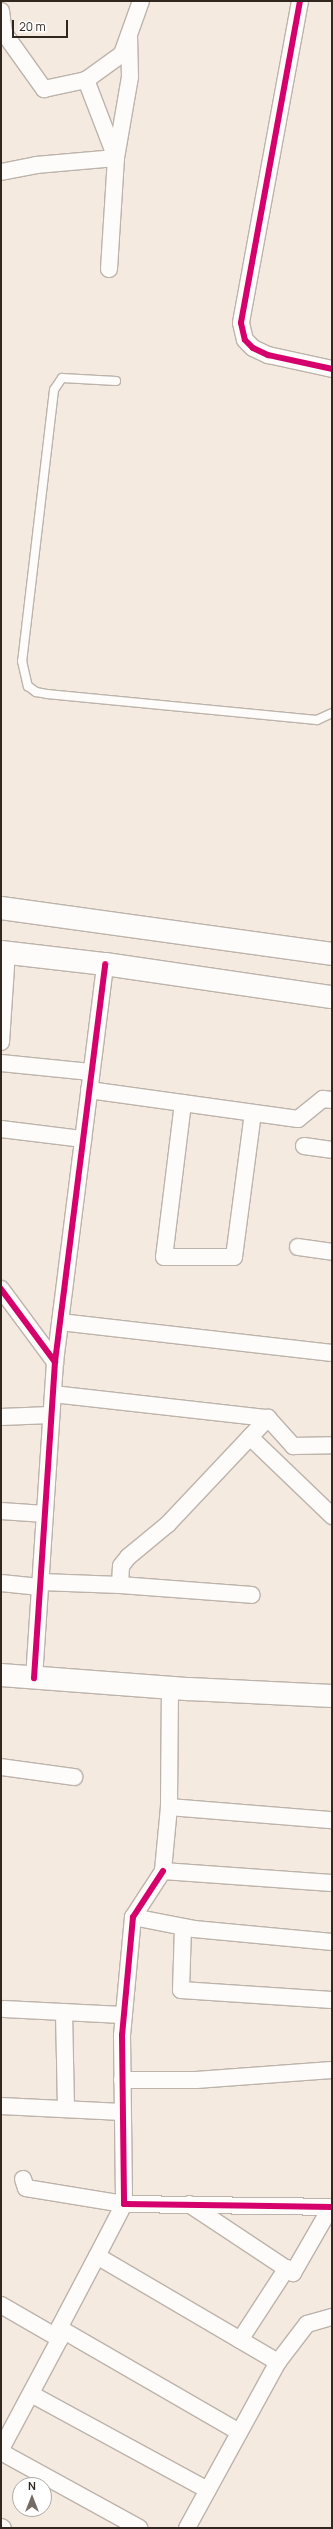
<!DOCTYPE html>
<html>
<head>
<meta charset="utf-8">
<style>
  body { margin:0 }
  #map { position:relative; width:333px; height:2529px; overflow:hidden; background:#f5eae0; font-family:Manrope,sans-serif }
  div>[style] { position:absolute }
  .roads { filter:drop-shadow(1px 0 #bcb3ab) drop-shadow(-1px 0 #bcb3ab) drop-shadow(0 1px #bcb3ab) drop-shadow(0 -1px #bcb3ab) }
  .lane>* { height:8px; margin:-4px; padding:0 4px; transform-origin:4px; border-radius:4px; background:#fefcfa }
  .street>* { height:16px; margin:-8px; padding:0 8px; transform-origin:8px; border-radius:8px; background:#fefcfa }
  .secondary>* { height:22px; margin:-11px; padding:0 11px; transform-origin:11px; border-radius:11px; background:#fefcfa }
  .cycleway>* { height:6px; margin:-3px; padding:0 3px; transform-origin:3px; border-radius:3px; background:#d6006c }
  span { translate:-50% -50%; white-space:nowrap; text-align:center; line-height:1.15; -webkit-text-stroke:3px #fff; paint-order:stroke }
  .frame { position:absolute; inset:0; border:2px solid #31271f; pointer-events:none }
  .north { position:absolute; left:12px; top:2477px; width:40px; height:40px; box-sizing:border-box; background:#fff; border:1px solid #ada9a5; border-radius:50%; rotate:0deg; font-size:11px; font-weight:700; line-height:16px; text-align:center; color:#31271f }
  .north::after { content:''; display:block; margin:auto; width:14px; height:18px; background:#766b63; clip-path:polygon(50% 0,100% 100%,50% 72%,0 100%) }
  .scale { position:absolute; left:12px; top:20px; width:56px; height:18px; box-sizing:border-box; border:2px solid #31271f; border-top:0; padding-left:5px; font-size:12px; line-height:14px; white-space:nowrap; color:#31271f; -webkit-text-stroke:3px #fff; paint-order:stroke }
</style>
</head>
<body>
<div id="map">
  <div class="roads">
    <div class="lane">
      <i style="left:116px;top:381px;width:54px;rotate:-176.8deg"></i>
      <i style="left:62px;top:378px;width:14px;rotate:124deg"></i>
      <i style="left:54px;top:390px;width:273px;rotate:96.7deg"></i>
      <i style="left:22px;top:661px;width:26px;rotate:77deg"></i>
      <i style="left:28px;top:686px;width:10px;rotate:37deg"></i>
      <i style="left:36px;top:692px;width:11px;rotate:10deg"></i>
      <i style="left:47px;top:694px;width:271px;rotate:5.5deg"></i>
      <i style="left:317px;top:720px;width:17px;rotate:-25deg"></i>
    </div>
    <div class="street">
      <i style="left:300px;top:1px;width:327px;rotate:100.4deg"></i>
      <i style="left:241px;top:323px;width:17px;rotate:77deg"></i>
      <i style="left:245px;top:340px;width:11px;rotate:45deg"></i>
      <i style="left:253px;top:348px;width:17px;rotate:25deg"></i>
      <i style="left:268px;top:355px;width:66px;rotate:12.3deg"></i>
      <i style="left:1px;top:11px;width:22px;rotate:82deg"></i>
      <i style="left:4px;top:33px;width:69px;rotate:54.5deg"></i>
      <i style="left:44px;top:89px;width:43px;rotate:-12.1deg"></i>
      <i style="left:86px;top:80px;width:44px;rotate:-35.8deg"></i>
      <i style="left:122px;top:54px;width:56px;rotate:-70.3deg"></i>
      <i style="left:1px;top:172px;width:36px;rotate:-11deg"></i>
      <i style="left:36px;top:165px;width:80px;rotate:-5deg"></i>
      <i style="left:116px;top:158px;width:84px;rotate:-111deg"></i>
      <i style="left:109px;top:269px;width:111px;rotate:-86.4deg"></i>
      <i style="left:116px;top:158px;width:82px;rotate:-80.2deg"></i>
      <i style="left:130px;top:77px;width:41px;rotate:-91.4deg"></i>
      <i style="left:1px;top:1042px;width:90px;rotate:-86.2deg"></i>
      <i style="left:1px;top:1063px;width:90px;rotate:5.7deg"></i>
      <i style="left:89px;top:1090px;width:211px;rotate:7.9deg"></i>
      <i style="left:298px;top:1119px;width:32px;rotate:-39deg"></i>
      <i style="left:323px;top:1099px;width:9px;rotate:6deg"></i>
      <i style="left:183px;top:1103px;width:155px;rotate:97deg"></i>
      <i style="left:164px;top:1257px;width:70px"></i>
      <i style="left:234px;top:1257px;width:145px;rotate:-82.5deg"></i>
      <i style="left:1px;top:1129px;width:83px;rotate:7deg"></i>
      <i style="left:304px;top:1146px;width:28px;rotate:8deg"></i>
      <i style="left:298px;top:1247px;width:34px;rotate:8deg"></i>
      <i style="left:1px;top:1289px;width:91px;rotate:53.5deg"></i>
      <i style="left:55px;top:1362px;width:317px;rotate:93.8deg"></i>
      <i style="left:60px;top:1322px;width:274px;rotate:6.5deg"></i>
      <i style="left:55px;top:1362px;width:401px;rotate:-82.8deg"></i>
      <i style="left:53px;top:1394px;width:216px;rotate:6.4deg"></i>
      <i style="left:268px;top:1418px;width:38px;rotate:48deg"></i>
      <i style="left:293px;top:1446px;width:39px;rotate:-1deg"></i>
      <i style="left:1px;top:1417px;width:50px;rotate:-2.3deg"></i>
      <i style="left:250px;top:1437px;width:114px;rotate:43.9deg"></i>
      <i style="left:1px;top:1511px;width:44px;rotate:3.9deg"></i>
      <i style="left:41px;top:1582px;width:79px;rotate:2.2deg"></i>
      <i style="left:120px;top:1585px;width:19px;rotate:-87deg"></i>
      <i style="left:121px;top:1566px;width:11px;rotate:-52deg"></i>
      <i style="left:128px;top:1557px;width:52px;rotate:-39.5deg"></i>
      <i style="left:168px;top:1524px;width:146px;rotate:-46.7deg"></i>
      <i style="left:1px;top:1583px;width:39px;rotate:6deg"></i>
      <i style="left:120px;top:1585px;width:132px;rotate:4.3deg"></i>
      <i style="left:170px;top:1688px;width:119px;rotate:90.5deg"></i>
      <i style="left:169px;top:1807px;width:164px;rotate:4.6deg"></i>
      <i style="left:1px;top:1767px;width:74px;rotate:7.8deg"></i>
      <i style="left:169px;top:1807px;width:64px;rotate:95.4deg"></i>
      <i style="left:163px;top:1871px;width:169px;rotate:4.1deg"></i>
      <i style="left:163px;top:1871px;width:55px;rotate:123.1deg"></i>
      <i style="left:133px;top:1917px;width:119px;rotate:95.3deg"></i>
      <i style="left:122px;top:2035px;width:169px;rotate:89.3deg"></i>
      <i style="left:124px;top:2204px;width:208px;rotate:0.8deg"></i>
      <i style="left:133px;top:1917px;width:62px;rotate:11.1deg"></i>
      <i style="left:194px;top:1929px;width:139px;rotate:5.4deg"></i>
      <i style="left:183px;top:1927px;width:63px;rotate:91.8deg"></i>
      <i style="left:181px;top:1990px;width:151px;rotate:3.8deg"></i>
      <i style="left:4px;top:2009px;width:120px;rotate:2.9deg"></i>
      <i style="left:64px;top:2012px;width:97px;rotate:88.8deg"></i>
      <i style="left:122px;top:2080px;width:74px"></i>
      <i style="left:196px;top:2080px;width:136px;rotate:-4.2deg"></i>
      <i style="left:1px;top:2106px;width:121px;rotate:2.8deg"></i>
      <i style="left:23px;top:2179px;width:9px;rotate:72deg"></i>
      <i style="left:26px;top:2188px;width:99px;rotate:9.3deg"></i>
      <i style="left:124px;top:2204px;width:59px;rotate:117.4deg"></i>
      <i style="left:97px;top:2256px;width:210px;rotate:30.4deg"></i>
      <i style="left:278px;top:2362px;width:48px;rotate:-52.7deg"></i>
      <i style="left:307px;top:2324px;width:26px;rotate:-16deg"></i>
      <i style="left:189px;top:2204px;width:125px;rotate:33.6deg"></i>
      <i style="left:293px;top:2273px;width:76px;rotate:-60.1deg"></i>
      <i style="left:97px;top:2256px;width:81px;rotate:117.8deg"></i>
      <i style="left:59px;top:2328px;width:208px;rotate:30deg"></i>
      <i style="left:1px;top:2305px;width:68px;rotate:30deg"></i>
      <i style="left:240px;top:2340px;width:86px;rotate:-56.9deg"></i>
      <i style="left:31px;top:2394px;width:201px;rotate:28.5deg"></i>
      <i style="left:1px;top:2449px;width:134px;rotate:-61.9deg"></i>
      <i style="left:1px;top:2452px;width:158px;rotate:28.8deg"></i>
      <i style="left:1px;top:2527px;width:2px;rotate:27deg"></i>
      <i style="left:187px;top:2528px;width:189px;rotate:-61.3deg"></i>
    </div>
    <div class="secondary">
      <i style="left:1px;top:908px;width:334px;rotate:7.9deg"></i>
      <i style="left:1px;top:952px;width:105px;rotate:6.6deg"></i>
      <i style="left:105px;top:964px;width:229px;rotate:8.3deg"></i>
      <i style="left:1px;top:1675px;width:189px;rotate:4.3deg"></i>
      <i style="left:189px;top:1689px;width:143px;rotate:2.8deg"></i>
    </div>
  </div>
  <div class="cycleway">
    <i style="left:300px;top:1px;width:327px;rotate:100.4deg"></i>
    <i style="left:241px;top:323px;width:17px;rotate:77deg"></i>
    <i style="left:245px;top:340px;width:11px;rotate:45deg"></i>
    <i style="left:253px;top:348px;width:17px;rotate:25deg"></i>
    <i style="left:268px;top:355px;width:66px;rotate:12.3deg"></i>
    <i style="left:1px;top:1289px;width:91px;rotate:53.5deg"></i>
    <i style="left:55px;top:1362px;width:317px;rotate:93.8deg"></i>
    <i style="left:55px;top:1362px;width:401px;rotate:-82.8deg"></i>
    <i style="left:163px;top:1871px;width:55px;rotate:123.1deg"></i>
    <i style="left:133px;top:1917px;width:119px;rotate:95.3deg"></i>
    <i style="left:122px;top:2035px;width:169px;rotate:89.3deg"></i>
    <i style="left:124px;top:2204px;width:208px;rotate:0.8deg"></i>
  </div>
  <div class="frame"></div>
  <div class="north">N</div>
  <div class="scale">20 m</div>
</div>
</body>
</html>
